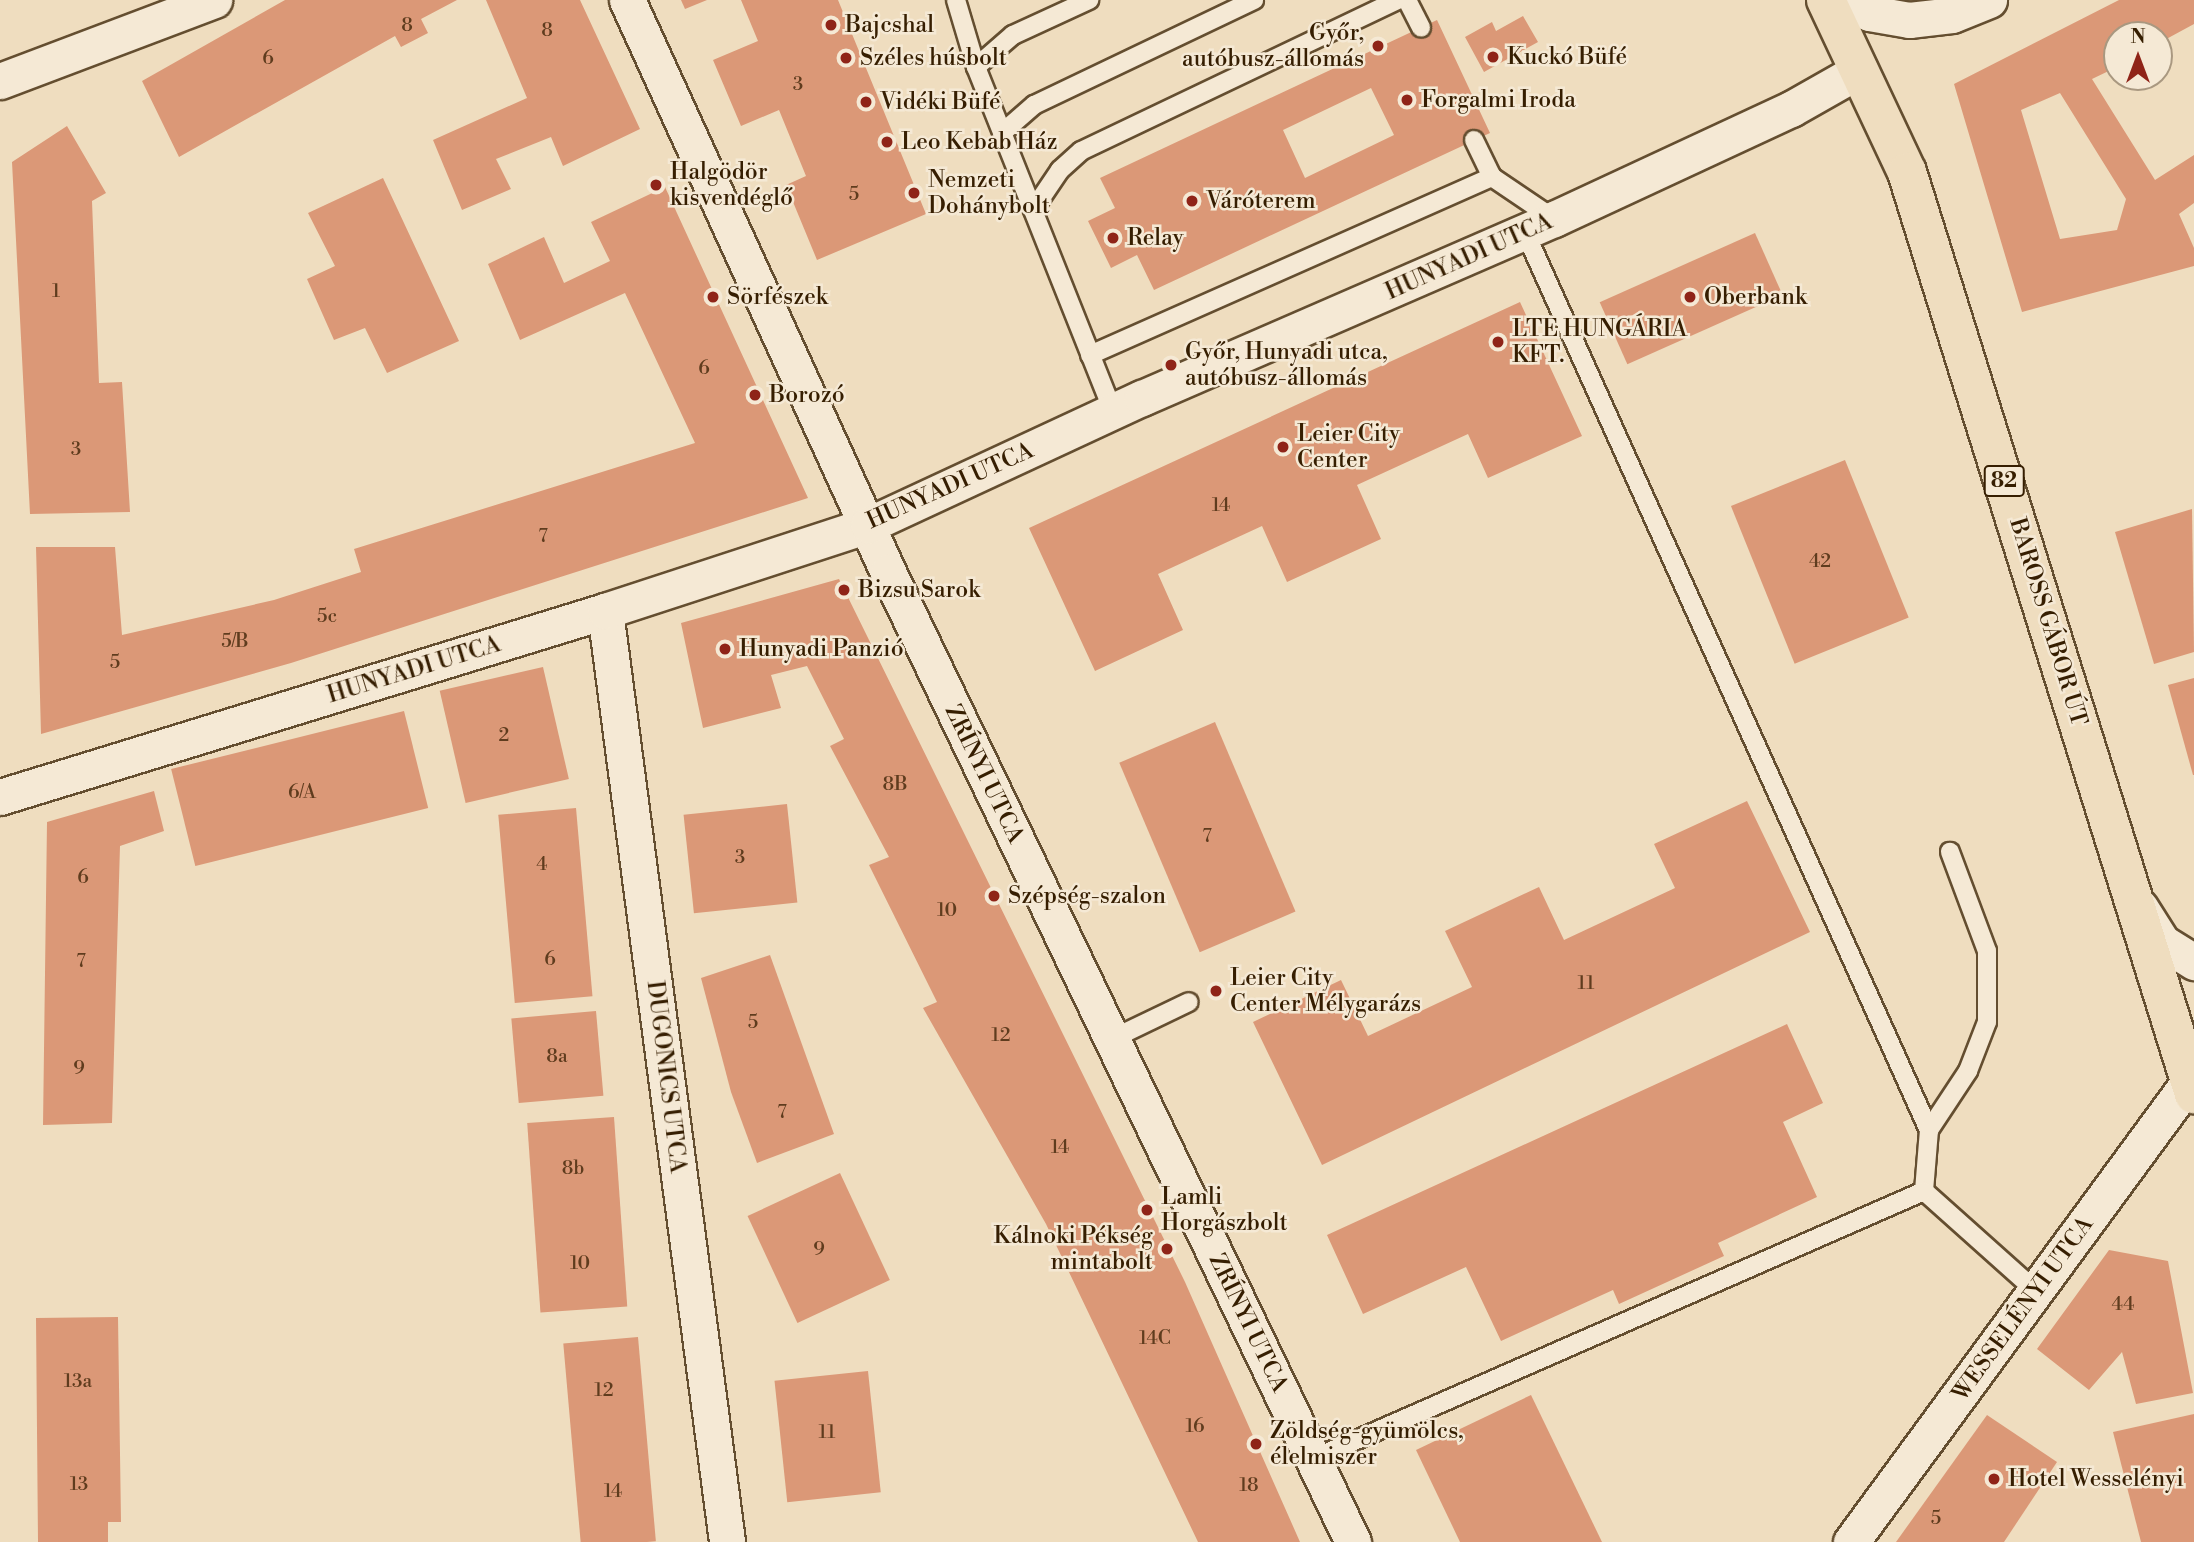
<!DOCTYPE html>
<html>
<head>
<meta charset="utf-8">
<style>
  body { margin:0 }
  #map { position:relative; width:2194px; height:1542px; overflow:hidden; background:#efddbf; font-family:"Libre Bodoni",serif }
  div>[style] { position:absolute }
  .building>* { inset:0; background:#db9877; transform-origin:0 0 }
  .roads { filter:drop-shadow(2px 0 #644e30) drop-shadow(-2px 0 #644e30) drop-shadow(0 2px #644e30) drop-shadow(0 -2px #644e30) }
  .service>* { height:18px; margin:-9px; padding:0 9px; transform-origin:9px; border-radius:9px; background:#f5e9d5 }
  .minor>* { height:35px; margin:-17.5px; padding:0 17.5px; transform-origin:17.5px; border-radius:17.5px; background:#f5e9d5 }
  .primary>* { height:38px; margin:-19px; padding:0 19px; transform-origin:19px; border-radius:19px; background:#efddbf }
  .dots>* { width:19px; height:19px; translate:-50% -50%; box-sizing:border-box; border:4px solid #f5e9d5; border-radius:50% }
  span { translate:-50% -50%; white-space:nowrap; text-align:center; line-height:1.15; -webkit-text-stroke:5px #f5e9d5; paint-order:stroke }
  .number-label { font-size:19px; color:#5f3c1e }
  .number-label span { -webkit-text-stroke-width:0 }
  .shield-label span { padding:2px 5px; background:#f5e9d5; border:2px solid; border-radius:5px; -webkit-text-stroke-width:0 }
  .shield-label { font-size:21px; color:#361e01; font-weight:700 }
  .poi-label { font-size:23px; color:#361e01 }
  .left { translate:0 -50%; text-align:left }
  .right { translate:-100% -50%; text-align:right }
  .street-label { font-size:23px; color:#361e01 }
  .north { position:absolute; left:2103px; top:21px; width:70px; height:70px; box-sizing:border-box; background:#f5e9d5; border:2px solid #a99880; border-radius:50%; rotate:0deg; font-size:19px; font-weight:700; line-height:28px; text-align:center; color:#361e01 }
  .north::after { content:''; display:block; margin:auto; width:24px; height:32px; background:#8f2418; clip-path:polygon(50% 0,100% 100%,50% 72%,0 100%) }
</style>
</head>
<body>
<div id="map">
  <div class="building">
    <i style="clip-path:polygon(285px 0,457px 0,421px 19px,428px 33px,401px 47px,395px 36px,179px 157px,142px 81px)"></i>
    <i style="clip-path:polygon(486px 0,580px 0,640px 129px,563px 166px,551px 137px,496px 159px,511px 189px,462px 210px,433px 140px,527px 98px)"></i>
    <i style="clip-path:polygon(681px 0,707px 0,685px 9px)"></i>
    <i style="clip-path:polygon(741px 0,838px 0,926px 214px,817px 260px,786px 185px,806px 176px,779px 110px,741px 126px,713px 60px,758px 41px)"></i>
    <i style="clip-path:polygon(evenodd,2119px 0,2194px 0,2194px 24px,2159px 43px,2159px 35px,2117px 35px,2117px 67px,2092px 79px,2155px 180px,2194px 155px,2194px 203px,2179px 214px,2194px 248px,2194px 266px,2022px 312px,1954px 84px,2119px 0,2060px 93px,2126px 199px,2117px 230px,2060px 239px,2021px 110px,2060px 93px)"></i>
    <i style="clip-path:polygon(1523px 16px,1538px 42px,1484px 72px,1465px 37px,1492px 22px,1496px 31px)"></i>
    <i style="clip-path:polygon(evenodd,1437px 20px,1490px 133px,1154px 290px,1137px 255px,1111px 268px,1088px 221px,1115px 208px,1100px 178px,1437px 20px,1371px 88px,1394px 135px,1305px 178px,1283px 130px,1371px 88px)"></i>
    <i style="clip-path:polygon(67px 126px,106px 193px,92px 201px,99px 383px,122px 382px,130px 512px,30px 514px,12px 162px)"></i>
    <i style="clip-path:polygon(383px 178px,459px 341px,387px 373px,365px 328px,334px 340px,307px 279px,335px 266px,308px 213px)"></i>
    <i style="clip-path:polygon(665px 187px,808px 498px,291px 663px,41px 734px,36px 547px,115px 547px,122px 635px,274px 600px,361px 572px,354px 549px,695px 443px,625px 293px,520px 340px,488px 264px,544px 237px,564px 283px,610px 261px,591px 222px)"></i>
    <i style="left:1755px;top:233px;width:68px;height:170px;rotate:66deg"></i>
    <i style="clip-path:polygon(1520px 302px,1582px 436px,1488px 478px,1468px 434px,1357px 485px,1381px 539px,1287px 582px,1262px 526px,1158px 574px,1183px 630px,1095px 671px,1029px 528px)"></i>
    <i style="left:1845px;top:460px;width:170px;height:123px;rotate:68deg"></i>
    <i style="clip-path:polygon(2192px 509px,2194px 652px,2154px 664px,2115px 532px)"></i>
    <i style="clip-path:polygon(839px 579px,1185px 1282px,1300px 1542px,1198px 1542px,1046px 1224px,923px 1008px,937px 1002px,869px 865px,889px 857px,830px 746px,844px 739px,807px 666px,771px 675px,781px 708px,703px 728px,681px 623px)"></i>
    <i style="left:543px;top:667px;width:115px;height:106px;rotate:77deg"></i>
    <i style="clip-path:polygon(2194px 678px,2194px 775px,2193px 775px,2168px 685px)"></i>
    <i style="left:404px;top:711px;width:100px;height:240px;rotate:76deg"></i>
    <i style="left:1215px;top:722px;width:206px;height:104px;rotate:67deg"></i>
    <i style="clip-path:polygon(154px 791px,164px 831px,120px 846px,112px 1123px,43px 1125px,47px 822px)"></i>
    <i style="clip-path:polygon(1747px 801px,1810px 932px,1322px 1165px,1253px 1022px,1341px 980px,1368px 1036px,1472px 987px,1445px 931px,1539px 887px,1564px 940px,1675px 888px,1654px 844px)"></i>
    <i style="left:787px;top:804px;width:99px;height:104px;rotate:84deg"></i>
    <i style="left:576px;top:808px;width:189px;height:78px;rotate:85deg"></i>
    <i style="clip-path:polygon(770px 955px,834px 1134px,757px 1163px,731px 1092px,701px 978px)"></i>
    <i style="left:596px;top:1011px;width:85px;height:85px;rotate:85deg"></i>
    <i style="clip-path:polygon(1787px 1024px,1823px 1103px,1783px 1122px,1817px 1197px,1718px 1243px,1724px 1256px,1619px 1304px,1613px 1290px,1501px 1341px,1466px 1267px,1363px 1314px,1327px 1235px)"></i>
    <i style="left:614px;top:1117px;width:190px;height:87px;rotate:86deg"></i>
    <i style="left:840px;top:1173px;width:118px;height:102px;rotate:65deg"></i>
    <i style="clip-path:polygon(2109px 1250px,2168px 1261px,2193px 1393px,2136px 1404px,2122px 1352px,2089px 1390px,2037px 1349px)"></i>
    <i style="clip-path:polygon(118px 1317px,121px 1522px,108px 1522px,108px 1542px,38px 1542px,36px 1318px)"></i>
    <i style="left:638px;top:1337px;width:205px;height:75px;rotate:85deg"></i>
    <i style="left:868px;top:1371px;width:122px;height:94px;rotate:84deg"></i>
    <i style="clip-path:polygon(1531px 1395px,1602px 1542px,1460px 1542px,1416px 1450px)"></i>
    <i style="clip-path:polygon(2194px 1414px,2194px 1542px,2141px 1542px,2113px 1432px)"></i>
    <i style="clip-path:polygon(1987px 1415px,2057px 1462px,2004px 1542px,1896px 1542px)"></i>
  </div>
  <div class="roads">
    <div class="service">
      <i style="left:956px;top:0;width:70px;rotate:73.4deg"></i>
      <i style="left:976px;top:67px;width:370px;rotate:68.3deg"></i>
      <i style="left:1407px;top:0;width:31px;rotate:63deg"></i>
      <i style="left:976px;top:67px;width:49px;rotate:-40.9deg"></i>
      <i style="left:1013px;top:35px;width:84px;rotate:-24.7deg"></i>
      <i style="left:1002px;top:133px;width:43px;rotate:-41.2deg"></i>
      <i style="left:1034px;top:105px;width:244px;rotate:-25.5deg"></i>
      <i style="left:1474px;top:140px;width:41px;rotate:64.1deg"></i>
      <i style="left:1033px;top:210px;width:48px;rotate:-56deg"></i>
      <i style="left:1060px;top:170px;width:28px;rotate:-42deg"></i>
      <i style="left:1081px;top:151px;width:351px;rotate:-25.5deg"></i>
      <i style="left:1525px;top:232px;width:985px;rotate:65.78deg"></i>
      <i style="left:1929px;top:1130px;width:61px;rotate:94.7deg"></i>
      <i style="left:1924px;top:1191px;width:152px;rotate:41.8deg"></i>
      <i style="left:1090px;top:355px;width:440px;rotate:-23.9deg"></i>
      <i style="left:1492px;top:177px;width:75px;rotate:34.1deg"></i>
      <i style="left:1112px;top:1039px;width:85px;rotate:-25.7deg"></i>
      <i style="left:1929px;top:1130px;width:71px;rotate:-56.5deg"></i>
      <i style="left:1968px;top:1071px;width:53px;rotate:-68.8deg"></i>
      <i style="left:1987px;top:1022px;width:71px;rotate:-90deg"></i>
      <i style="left:1987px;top:951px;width:106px;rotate:-110.5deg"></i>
      <i style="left:1313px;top:1459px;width:667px;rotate:-23.68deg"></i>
    </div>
    <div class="minor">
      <i style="left:627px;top:0;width:629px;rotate:65.47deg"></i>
      <i style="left:888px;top:572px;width:1076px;rotate:64.39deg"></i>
      <i style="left:1837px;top:0;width:35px;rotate:22deg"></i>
      <i style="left:1869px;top:13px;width:41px;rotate:9.9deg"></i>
      <i style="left:1909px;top:20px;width:43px;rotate:-6.6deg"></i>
      <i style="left:1952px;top:15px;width:40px;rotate:-22deg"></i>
      <i style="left:0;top:81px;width:229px;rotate:-20.7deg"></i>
      <i style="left:605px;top:611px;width:939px;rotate:82.53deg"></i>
      <i style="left:0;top:797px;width:633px;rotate:-17.09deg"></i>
      <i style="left:605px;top:611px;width:277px;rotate:-18.1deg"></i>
      <i style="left:868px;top:525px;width:302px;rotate:-24.9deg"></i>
      <i style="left:1142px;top:398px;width:449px;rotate:-23.5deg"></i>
      <i style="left:1554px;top:219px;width:261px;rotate:-24.9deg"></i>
      <i style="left:1791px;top:109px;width:79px;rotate:-29.5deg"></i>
      <i style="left:2140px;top:907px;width:41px;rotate:57.8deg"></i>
      <i style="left:2162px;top:942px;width:38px;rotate:32deg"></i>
      <i style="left:1851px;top:1542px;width:579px;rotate:-53.7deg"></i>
    </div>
    <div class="primary">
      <i style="left:1826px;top:0;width:190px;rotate:64.8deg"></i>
      <i style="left:1907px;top:172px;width:966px;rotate:72.71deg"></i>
    </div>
  </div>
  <div class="dots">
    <i style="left:831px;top:25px;background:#8f2418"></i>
    <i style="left:1378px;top:46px;background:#8f2418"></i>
    <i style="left:1493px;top:57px;background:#8f2418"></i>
    <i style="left:846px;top:58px;background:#8f2418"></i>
    <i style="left:1407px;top:100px;background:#8f2418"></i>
    <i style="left:866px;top:102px;background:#8f2418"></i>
    <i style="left:887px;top:142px;background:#8f2418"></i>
    <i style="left:656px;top:185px;background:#8f2418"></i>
    <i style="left:914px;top:193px;background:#8f2418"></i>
    <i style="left:1192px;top:201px;background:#8f2418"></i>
    <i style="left:1113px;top:238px;background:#8f2418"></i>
    <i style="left:713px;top:297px;background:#8f2418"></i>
    <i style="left:1690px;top:297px;background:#8f2418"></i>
    <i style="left:1498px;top:342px;background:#8f2418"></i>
    <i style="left:1171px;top:365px;background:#8f2418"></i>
    <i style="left:755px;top:395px;background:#8f2418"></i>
    <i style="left:1283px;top:447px;background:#8f2418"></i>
    <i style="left:844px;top:590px;background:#8f2418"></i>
    <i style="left:725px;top:649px;background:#8f2418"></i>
    <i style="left:994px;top:896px;background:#8f2418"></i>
    <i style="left:1216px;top:991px;background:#8f2418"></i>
    <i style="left:1147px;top:1210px;background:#8f2418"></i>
    <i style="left:1167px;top:1249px;background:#8f2418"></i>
    <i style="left:1256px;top:1444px;background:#8f2418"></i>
    <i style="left:1994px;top:1479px;background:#8f2418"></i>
  </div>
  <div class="number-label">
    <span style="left:407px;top:26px">8</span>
    <span style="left:547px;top:31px">8</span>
    <span style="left:268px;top:59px">6</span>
    <span style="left:798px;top:85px">3</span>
    <span style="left:854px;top:195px">5</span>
    <span style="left:56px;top:292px">1</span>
    <span style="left:704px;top:369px">6</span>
    <span style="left:76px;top:450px">3</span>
    <span style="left:1221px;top:506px">14</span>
    <span style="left:543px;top:537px">7</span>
    <span style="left:1820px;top:562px">42</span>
    <span style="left:327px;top:617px">5c</span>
    <span style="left:235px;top:642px">5/B</span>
    <span style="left:115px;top:663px">5</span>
    <span style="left:504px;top:736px">2</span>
    <span style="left:895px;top:785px">8B</span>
    <span style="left:302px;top:793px">6/A</span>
    <span style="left:1207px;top:837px">7</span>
    <span style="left:740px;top:858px">3</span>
    <span style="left:542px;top:865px">4</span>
    <span style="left:83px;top:878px">6</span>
    <span style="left:947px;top:911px">10</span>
    <span style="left:550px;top:960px">6</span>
    <span style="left:81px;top:962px">7</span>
    <span style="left:1586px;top:984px">11</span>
    <span style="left:753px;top:1023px">5</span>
    <span style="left:1001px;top:1036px">12</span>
    <span style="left:557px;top:1057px">8a</span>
    <span style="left:79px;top:1069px">9</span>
    <span style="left:782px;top:1113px">7</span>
    <span style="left:1060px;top:1148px">14</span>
    <span style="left:573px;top:1169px">8b</span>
    <span style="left:819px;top:1250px">9</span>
    <span style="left:580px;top:1264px">10</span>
    <span style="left:2123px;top:1305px">44</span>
    <span style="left:1155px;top:1339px">14C</span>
    <span style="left:78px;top:1382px">13a</span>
    <span style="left:604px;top:1391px">12</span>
    <span style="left:1195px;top:1427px">16</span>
    <span style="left:827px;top:1433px">11</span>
    <span style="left:79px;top:1485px">13</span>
    <span style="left:1249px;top:1486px">18</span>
    <span style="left:613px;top:1492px">14</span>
    <span style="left:1936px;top:1519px">5</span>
  </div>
  <div class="shield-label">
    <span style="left:2004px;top:481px">82</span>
  </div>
  <div class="poi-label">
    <span class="left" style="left:845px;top:25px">Bajcshal</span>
    <span class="right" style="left:1364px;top:46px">Győr,<br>autóbusz-állomás</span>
    <span class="left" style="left:1507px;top:57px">Kuckó Büfé</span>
    <span class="left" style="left:860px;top:58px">Széles húsbolt</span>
    <span class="left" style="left:1421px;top:100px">Forgalmi Iroda</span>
    <span class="left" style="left:880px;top:102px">Vidéki Büfé</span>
    <span class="left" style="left:901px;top:142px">Leo Kebab Ház</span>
    <span class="left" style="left:670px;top:185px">Halgödör<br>kisvendéglő</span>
    <span class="left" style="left:928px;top:193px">Nemzeti<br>Dohánybolt</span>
    <span class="left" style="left:1206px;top:201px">Váróterem</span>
    <span class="left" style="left:1127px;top:238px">Relay</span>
    <span class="left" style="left:727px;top:297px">Sörfészek</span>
    <span class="left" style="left:1704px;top:297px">Oberbank</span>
    <span class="left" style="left:1512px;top:342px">LTE HUNGÁRIA<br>KFT.</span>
    <span class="left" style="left:1185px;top:365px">Győr, Hunyadi utca,<br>autóbusz-állomás</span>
    <span class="left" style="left:769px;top:395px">Borozó</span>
    <span class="left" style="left:1297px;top:447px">Leier City<br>Center</span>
    <span class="left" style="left:858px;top:590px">Bizsu Sarok</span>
    <span class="left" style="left:739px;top:649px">Hunyadi Panzió</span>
    <span class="left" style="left:1008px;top:896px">Szépség-szalon</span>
    <span class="left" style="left:1230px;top:991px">Leier City<br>Center Mélygarázs</span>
    <span class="left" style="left:1161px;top:1210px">Lamli<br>Horgászbolt</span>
    <span class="right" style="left:1153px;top:1249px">Kálnoki Pékség<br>mintabolt</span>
    <span class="left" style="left:1270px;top:1444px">Zöldség-gyümölcs,<br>élelmiszer</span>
    <span class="left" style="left:2008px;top:1479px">Hotel Wesselényi</span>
  </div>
  <div class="street-label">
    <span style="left:1469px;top:257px;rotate:-24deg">HUNYADI UTCA</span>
    <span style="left:950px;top:486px;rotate:-24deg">HUNYADI UTCA</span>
    <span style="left:2048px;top:622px;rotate:73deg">BAROSS GÁBOR ÚT</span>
    <span style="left:414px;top:670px;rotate:-17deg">HUNYADI UTCA</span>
    <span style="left:984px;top:774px;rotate:64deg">ZRÍNYI UTCA</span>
    <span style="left:666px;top:1077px;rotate:83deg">DUGONICS UTCA</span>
    <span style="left:2023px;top:1309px;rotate:-54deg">WESSELÉNYI UTCA</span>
    <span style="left:1248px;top:1323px;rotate:64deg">ZRÍNYI UTCA</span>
  </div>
  <div class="north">N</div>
</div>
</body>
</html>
